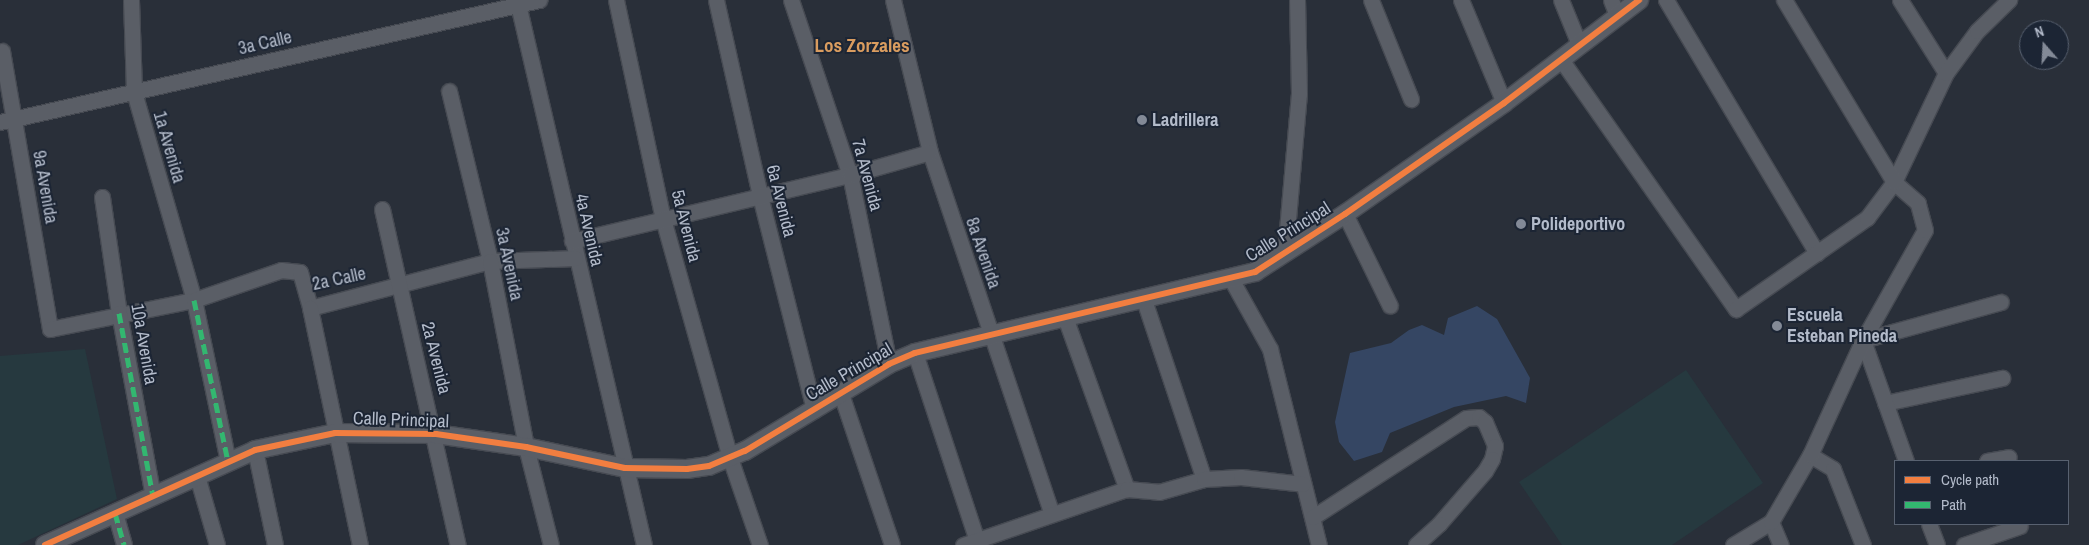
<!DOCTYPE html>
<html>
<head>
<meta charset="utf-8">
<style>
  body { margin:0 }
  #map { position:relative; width:2089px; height:545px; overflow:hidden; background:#292f39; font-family:"Archivo Narrow",sans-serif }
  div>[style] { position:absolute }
  .green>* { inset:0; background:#26393f }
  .water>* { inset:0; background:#354663 }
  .roads { filter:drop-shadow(1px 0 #464a52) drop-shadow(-1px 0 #464a52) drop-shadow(0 1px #464a52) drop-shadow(0 -1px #464a52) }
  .minor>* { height:15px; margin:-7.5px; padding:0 7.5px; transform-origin:7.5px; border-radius:7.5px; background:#5a5e66 }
  .tertiary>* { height:18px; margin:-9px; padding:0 9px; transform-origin:9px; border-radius:9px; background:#5a5e66 }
  .quiet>* { height:5px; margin-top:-2.5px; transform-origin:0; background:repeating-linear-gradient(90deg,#33b770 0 10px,transparent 0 15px) }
  .cycleway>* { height:6px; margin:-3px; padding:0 3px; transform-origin:3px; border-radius:3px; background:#f27e40 }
  .dots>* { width:14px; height:14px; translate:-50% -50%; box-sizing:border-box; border:2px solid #1c2534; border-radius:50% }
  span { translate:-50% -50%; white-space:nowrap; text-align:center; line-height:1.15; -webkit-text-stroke:4px #1c2534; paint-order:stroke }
  .street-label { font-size:18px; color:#b3bbca }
  .poi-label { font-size:18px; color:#b3bbca; font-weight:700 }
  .left { translate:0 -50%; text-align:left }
  .neighbourhood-label { font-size:19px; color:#d99c5f; font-weight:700 }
  .legend { position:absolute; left:1894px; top:460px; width:175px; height:65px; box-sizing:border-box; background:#1c2534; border:1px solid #586170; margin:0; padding:6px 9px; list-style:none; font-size:15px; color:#b3bbca }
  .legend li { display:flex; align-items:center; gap:10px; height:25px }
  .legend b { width:25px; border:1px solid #586170 }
  .north { position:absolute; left:2019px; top:20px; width:50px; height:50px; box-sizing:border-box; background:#1c2534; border:1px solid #586170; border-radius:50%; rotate:341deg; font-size:14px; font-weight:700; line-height:20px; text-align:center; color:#b3bbca }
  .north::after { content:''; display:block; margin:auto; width:18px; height:22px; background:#838a97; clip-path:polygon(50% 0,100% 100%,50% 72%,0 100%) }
</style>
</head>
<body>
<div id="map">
  <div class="green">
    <i style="clip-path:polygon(85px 349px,117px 499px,18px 545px,0 545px,0 356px)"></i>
    <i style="clip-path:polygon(1686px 370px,1763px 483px,1672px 545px,1562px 545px,1519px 482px)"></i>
  </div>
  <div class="water">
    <i style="clip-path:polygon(1477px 306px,1497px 319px,1530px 378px,1526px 403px,1506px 396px,1454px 407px,1390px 433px,1382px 452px,1354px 461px,1339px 442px,1335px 422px,1350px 353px,1391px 343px,1409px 330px,1422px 325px,1444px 335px,1448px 318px)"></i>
  </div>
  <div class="roads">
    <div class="minor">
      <i style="left:131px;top:0;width:92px;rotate:88.1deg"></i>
      <i style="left:134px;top:92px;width:216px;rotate:73.9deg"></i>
      <i style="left:194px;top:300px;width:165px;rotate:78.1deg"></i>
      <i style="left:517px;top:0;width:560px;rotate:76.88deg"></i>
      <i style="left:616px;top:0;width:224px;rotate:77.9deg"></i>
      <i style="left:663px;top:219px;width:248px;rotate:74.3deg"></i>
      <i style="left:730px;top:458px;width:92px;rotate:71deg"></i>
      <i style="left:716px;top:0;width:201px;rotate:77.3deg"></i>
      <i style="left:760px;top:196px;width:221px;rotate:75.8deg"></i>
      <i style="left:791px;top:0;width:185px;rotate:71.4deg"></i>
      <i style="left:850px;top:175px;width:193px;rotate:78.3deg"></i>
      <i style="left:893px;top:0;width:156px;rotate:76.3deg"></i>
      <i style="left:930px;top:152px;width:382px;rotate:71.4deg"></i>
      <i style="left:1371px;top:0;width:107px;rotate:68deg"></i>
      <i style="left:1461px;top:0;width:112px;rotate:67.3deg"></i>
      <i style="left:1561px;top:0;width:48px;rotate:67.8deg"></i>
      <i style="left:1611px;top:0;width:17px;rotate:69deg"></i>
      <i style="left:1666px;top:0;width:295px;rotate:59.2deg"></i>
      <i style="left:1900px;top:0;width:86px;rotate:57.8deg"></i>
      <i style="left:2px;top:51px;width:282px;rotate:80.2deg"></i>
      <i style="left:50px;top:329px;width:147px;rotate:-11.4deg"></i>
      <i style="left:194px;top:300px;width:92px;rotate:-19deg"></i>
      <i style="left:281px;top:270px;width:19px;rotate:6deg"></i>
      <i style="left:300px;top:272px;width:37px;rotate:74deg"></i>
      <i style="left:310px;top:308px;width:186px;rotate:-14.6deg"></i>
      <i style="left:490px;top:261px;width:85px;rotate:-2deg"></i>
      <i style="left:1560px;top:58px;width:307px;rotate:55deg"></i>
      <i style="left:1736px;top:309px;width:160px;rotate:-34.8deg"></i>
      <i style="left:1867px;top:218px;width:45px;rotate:-53.1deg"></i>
      <i style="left:1894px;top:182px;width:121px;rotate:-64.5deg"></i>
      <i style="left:1946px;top:73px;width:52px;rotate:-53.6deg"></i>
      <i style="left:1977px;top:31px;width:45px;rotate:-44.1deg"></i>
      <i style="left:449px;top:91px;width:175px;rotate:76.4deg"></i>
      <i style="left:490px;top:261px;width:189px;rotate:79deg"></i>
      <i style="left:526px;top:447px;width:101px;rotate:75.7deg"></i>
      <i style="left:0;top:122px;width:553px;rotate:-12.75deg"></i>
      <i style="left:102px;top:197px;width:117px;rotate:81.7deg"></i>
      <i style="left:119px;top:313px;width:186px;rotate:79.5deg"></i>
      <i style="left:382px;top:209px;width:344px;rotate:77.3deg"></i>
      <i style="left:1345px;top:214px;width:102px;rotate:63.9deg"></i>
      <i style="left:572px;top:241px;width:286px;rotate:-13.4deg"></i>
      <i style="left:850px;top:175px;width:83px;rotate:-16deg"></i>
      <i style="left:1285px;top:253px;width:160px;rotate:-85deg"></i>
      <i style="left:1299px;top:94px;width:94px;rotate:-91.2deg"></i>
      <i style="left:1231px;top:279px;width:80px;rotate:60.9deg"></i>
      <i style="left:1270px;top:349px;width:202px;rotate:76deg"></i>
      <i style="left:1144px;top:300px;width:189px;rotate:71.5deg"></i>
      <i style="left:310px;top:308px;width:242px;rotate:78.1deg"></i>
      <i style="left:1066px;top:320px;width:180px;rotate:70.2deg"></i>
      <i style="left:915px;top:353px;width:197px;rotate:71.7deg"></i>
      <i style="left:841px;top:394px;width:159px;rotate:71.3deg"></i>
      <i style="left:1885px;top:403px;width:120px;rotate:-12.1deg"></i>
      <i style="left:255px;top:450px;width:97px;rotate:78.1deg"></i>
      <i style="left:1810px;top:455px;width:27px;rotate:31deg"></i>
      <i style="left:1833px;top:469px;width:82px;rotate:68.5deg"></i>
      <i style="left:1906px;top:461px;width:128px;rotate:-109.6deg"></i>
      <i style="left:1863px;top:340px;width:143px;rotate:-15.4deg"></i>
      <i style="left:1987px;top:461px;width:22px;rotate:-10deg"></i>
      <i style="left:197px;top:476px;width:72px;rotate:73.8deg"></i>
      <i style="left:115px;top:513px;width:33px;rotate:74deg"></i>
      <i style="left:1313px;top:517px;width:182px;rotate:-32.9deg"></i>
      <i style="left:1466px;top:418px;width:13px;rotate:-4deg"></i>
      <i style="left:1479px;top:417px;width:8px;rotate:40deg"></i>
      <i style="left:1485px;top:422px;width:26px;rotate:67deg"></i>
      <i style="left:1495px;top:446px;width:13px;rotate:103deg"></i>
      <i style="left:1492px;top:459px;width:14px;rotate:120deg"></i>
      <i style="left:1485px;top:471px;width:70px;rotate:131deg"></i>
      <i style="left:1439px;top:524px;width:31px;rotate:138deg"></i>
      <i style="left:1771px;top:522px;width:25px;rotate:67deg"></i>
      <i style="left:1929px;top:524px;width:22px;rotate:69deg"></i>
      <i style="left:963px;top:545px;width:173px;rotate:-18.9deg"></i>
      <i style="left:1127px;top:489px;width:32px;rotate:5deg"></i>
      <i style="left:1159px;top:492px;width:47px;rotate:-16.1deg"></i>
      <i style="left:1204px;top:479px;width:37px;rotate:-3deg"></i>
      <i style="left:1241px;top:477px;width:62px;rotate:6.4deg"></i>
      <i style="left:1733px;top:545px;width:44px;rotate:-31.2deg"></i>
      <i style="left:1771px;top:522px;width:78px;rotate:-59.8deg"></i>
      <i style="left:1810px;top:455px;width:127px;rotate:-65.3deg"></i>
      <i style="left:1863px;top:340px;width:126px;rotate:-60.6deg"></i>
      <i style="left:1925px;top:230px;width:28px;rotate:-105deg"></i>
      <i style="left:1918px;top:203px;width:32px;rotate:-139deg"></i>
      <i style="left:1894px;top:182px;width:213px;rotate:-121.1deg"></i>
      <i style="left:1964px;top:545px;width:59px;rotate:-18.7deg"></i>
    </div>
    <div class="tertiary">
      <i style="left:45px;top:545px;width:230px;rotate:-24.3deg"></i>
      <i style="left:255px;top:450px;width:82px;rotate:-12deg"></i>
      <i style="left:335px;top:433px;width:101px;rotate:0.6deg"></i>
      <i style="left:436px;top:434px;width:91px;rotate:8.2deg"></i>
      <i style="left:526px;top:447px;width:101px;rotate:12deg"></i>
      <i style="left:625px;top:468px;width:62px;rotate:0.9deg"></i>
      <i style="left:687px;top:469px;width:22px;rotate:-8deg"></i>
      <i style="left:709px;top:466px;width:39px;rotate:-23deg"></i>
      <i style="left:745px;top:451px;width:168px;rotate:-31.1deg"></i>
      <i style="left:889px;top:364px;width:28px;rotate:-23deg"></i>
      <i style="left:915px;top:353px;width:350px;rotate:-13.4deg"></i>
      <i style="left:1255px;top:272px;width:107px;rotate:-32.8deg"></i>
      <i style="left:1345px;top:214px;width:194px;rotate:-34.9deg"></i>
      <i style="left:1504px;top:103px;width:170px;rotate:-37.3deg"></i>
    </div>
  </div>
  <div class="quiet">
    <i style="left:194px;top:300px;width:165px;rotate:78.1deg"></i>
    <i style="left:119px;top:313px;width:186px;rotate:79.5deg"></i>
    <i style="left:115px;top:513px;width:33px;rotate:74deg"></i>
  </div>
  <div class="cycleway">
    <i style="left:45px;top:545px;width:230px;rotate:-24.3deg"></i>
    <i style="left:255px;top:450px;width:82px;rotate:-12deg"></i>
    <i style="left:335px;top:433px;width:101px;rotate:0.6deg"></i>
    <i style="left:436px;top:434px;width:91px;rotate:8.2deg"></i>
    <i style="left:526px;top:447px;width:101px;rotate:12deg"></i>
    <i style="left:625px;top:468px;width:62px;rotate:0.9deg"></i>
    <i style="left:687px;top:469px;width:22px;rotate:-8deg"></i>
    <i style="left:709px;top:466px;width:39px;rotate:-23deg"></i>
    <i style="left:745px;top:451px;width:168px;rotate:-31.1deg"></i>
    <i style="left:889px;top:364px;width:28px;rotate:-23deg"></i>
    <i style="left:915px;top:353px;width:350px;rotate:-13.4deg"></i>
    <i style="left:1255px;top:272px;width:107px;rotate:-32.8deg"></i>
    <i style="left:1345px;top:214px;width:194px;rotate:-34.9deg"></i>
    <i style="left:1504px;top:103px;width:170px;rotate:-37.3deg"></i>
  </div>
  <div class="dots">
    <i style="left:1142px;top:120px;background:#838a97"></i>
    <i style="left:1521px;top:224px;background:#838a97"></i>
    <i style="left:1777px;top:326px;background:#838a97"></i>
  </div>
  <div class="street-label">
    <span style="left:265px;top:43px;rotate:-13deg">3a Calle</span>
    <span style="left:169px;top:147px;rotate:74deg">1a Avenida</span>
    <span style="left:867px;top:175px;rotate:75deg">7a Avenida</span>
    <span style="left:45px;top:187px;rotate:80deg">9a Avenida</span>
    <span style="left:781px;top:201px;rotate:76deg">6a Avenida</span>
    <span style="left:686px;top:226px;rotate:76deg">5a Avenida</span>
    <span style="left:589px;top:230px;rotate:77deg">4a Avenida</span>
    <span style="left:1288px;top:232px;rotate:-32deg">Calle Principal</span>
    <span style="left:983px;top:253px;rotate:71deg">8a Avenida</span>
    <span style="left:509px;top:264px;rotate:78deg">3a Avenida</span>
    <span style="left:339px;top:279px;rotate:-12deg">2a Calle</span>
    <span style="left:144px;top:344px;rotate:80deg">10a Avenida</span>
    <span style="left:436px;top:358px;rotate:76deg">2a Avenida</span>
    <span style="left:849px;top:372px;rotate:-30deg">Calle Principal</span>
    <span style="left:401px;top:420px;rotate:2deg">Calle Principal</span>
  </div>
  <div class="poi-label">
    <span class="left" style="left:1152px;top:120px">Ladrillera</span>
    <span class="left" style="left:1531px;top:224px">Polideportivo</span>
    <span class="left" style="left:1787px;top:326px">Escuela<br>Esteban Pineda</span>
  </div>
  <div class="neighbourhood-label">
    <span style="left:862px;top:46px">Los Zorzales</span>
  </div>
  <ul class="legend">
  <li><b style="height:6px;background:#f27e40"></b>Cycle path</li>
  <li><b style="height:6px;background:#33b770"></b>Path</li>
  </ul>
  <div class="north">N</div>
</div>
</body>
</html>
